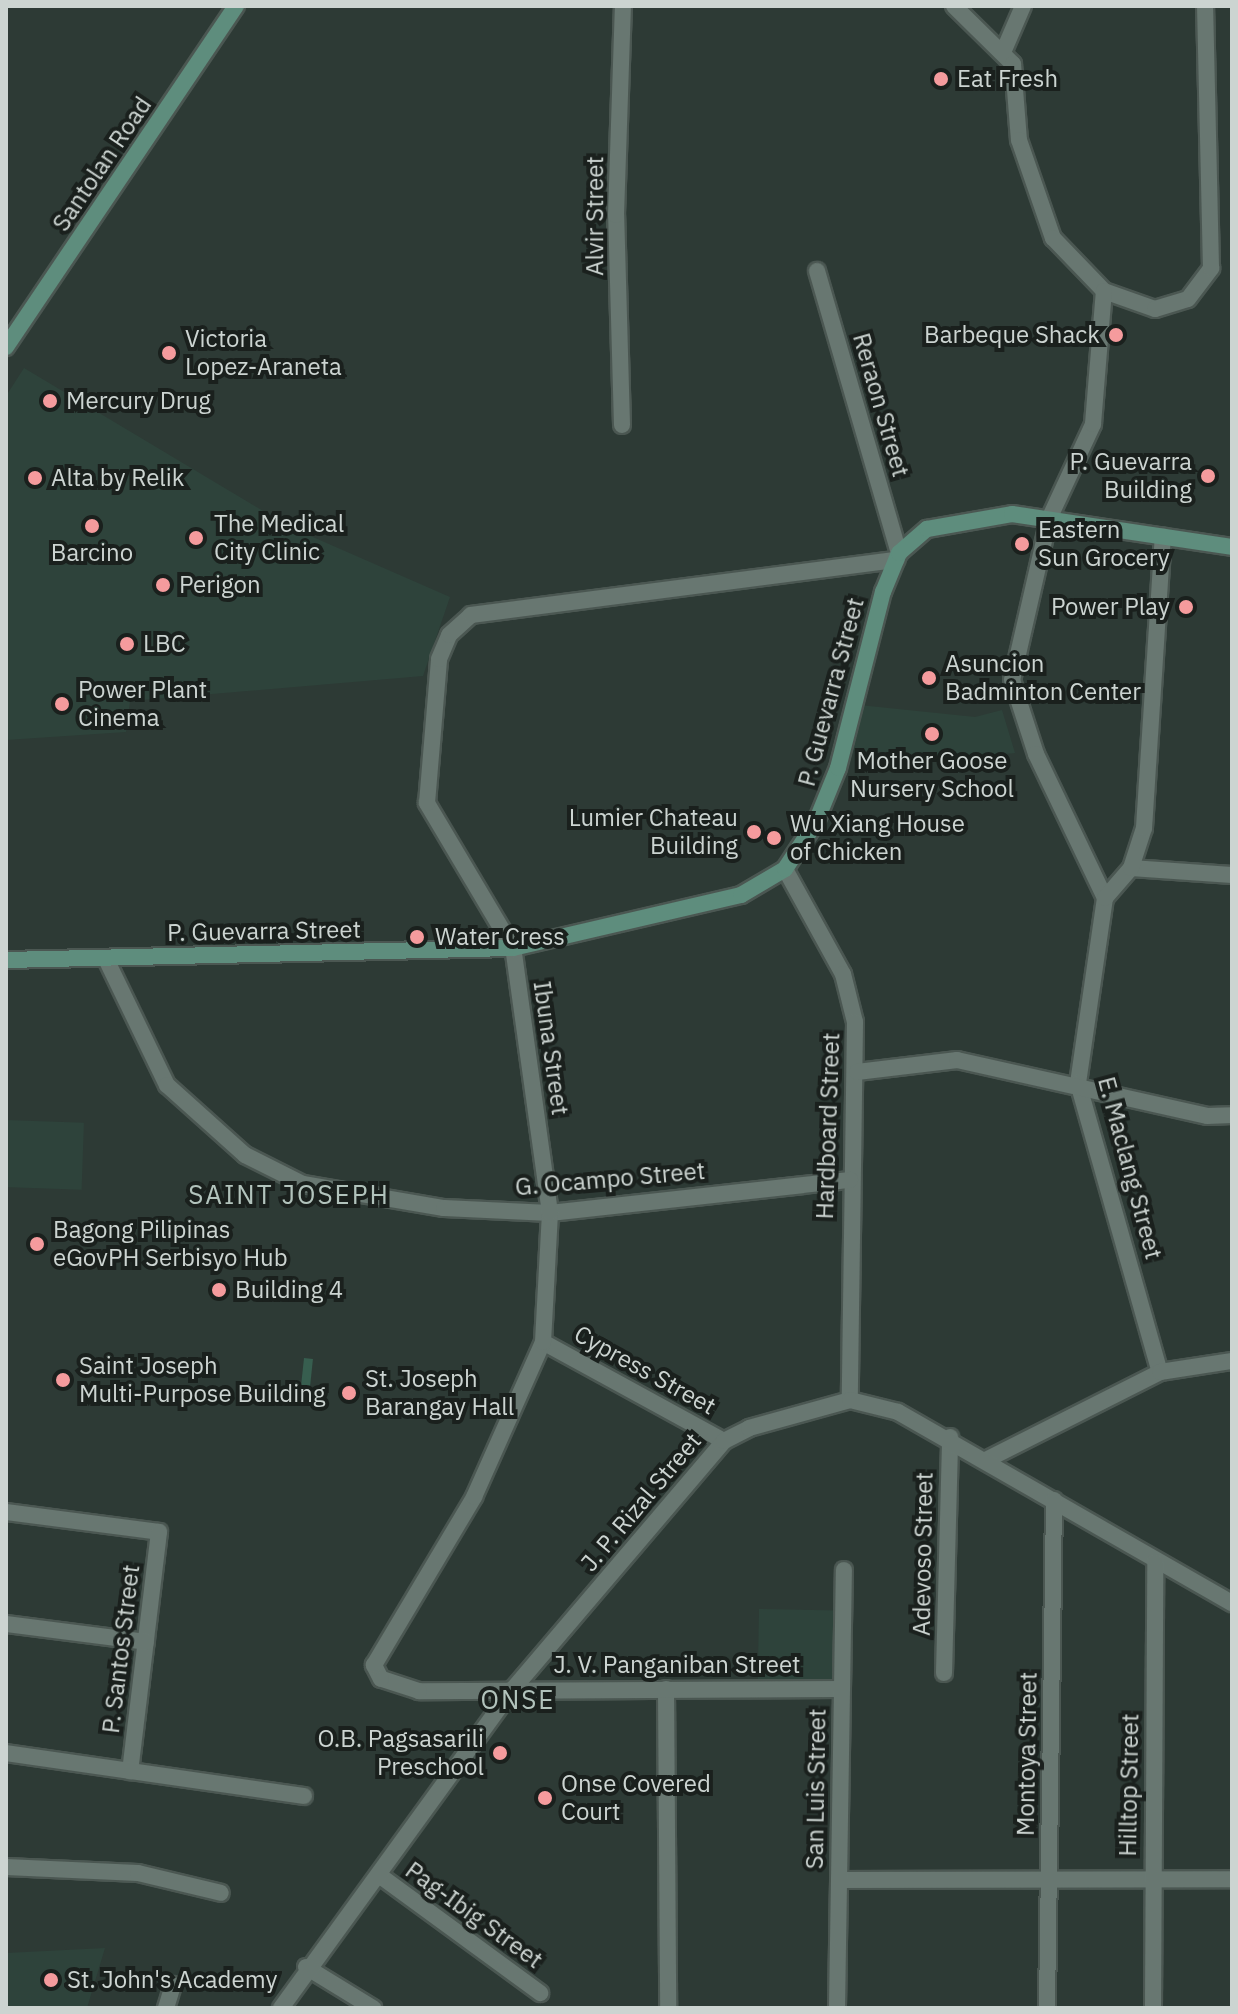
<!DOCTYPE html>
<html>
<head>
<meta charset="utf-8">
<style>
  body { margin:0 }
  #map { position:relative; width:1238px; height:2014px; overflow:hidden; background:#2d3a35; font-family:"IBM Plex Sans",sans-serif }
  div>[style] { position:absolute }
  .built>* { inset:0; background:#2e433b; transform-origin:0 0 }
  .green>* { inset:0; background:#375e4f; transform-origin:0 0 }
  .roads { filter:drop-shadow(2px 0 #4b5752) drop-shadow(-2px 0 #4b5752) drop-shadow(0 2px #4b5752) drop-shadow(0 -2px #4b5752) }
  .pedestrian>* { height:16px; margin:-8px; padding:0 8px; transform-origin:8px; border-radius:8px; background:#687771 }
  .minor>* { height:16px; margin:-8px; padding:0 8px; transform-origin:8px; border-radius:8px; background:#687771 }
  .tertiary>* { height:16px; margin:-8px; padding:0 8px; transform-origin:8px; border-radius:8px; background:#687771 }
  .secondary>* { height:16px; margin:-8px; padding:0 8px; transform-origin:8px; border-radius:8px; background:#5e8d7d }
  .dots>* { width:22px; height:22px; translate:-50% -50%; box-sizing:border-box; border:4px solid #1a201d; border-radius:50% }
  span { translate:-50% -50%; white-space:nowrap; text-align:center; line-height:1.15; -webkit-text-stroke:8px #1a201d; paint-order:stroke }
  .poi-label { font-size:24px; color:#ccd4d1 }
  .left { translate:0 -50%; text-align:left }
  .right { translate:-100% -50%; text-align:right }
  .street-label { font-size:24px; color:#ccd4d1 }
  .neighbourhood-label { font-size:26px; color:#b2c3bc; letter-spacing:2px }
  .frame { position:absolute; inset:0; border:8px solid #ccd4d1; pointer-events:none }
</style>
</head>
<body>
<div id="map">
  <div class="built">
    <i style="clip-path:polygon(24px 368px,290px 527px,450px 597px,423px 676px,130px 701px,126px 732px,6px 740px,6px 396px)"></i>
    <i style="clip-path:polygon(859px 705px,975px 717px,1002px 710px,1015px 753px,966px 758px,852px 750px)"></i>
    <i style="left:6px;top:1120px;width:78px;height:67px;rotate:2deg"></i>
    <i style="left:759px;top:1609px;width:79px;height:73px;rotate:1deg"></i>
    <i style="clip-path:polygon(105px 1948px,87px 2008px,6px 2008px,6px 1953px)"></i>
  </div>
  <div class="green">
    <i style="left:304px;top:1358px;width:9px;height:29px;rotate:6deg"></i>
  </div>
  <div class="roads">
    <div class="pedestrian">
      <i style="left:379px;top:1875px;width:200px;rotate:36.2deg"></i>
      <i style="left:306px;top:1967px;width:79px;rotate:31.5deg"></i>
    </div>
    <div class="minor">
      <i style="left:1004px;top:50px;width:48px;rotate:-66.6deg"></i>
      <i style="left:817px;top:271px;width:294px;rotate:73.8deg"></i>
      <i style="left:622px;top:425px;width:210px;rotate:-91.6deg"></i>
      <i style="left:616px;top:215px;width:209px;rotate:-88.1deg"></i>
      <i style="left:1049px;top:519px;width:165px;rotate:102.9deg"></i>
      <i style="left:1012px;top:680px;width:78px;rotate:72deg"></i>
      <i style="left:1036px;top:754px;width:160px;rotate:64.4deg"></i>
      <i style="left:1105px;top:898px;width:187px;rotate:98.3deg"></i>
      <i style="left:1078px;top:1083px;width:300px;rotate:74.2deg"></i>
      <i style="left:1131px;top:868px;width:101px;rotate:4deg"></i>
      <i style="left:785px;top:869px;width:120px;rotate:61.1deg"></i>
      <i style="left:843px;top:974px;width:49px;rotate:76deg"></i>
      <i style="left:855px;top:1022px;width:378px;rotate:90.8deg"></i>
      <i style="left:1105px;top:898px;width:40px;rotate:-49deg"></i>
      <i style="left:1131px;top:868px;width:42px;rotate:-72deg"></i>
      <i style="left:1144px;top:828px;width:292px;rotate:-86.3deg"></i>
      <i style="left:106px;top:959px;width:140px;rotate:64.2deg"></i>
      <i style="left:167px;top:1085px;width:105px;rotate:41.9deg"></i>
      <i style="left:245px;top:1155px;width:65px;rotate:26.6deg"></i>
      <i style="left:303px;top:1184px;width:143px;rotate:9.7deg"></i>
      <i style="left:444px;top:1208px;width:106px;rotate:2.7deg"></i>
      <i style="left:550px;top:1213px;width:302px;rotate:-6.3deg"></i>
      <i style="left:857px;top:1072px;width:101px;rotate:-6.8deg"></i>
      <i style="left:957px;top:1060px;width:256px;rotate:12.6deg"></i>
      <i style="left:1207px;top:1116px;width:25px;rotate:-2deg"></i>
      <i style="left:543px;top:1342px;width:206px;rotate:28.7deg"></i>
      <i style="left:986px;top:1460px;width:195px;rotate:-26.8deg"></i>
      <i style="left:1160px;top:1372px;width:73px;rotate:-8.7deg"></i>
      <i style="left:6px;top:1512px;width:154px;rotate:7.4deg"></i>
      <i style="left:159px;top:1532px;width:241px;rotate:96.9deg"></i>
      <i style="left:6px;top:1624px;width:141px;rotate:7.3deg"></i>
      <i style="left:944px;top:1673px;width:236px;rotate:-88.5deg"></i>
      <i style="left:666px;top:1689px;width:319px;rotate:89.6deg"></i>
      <i style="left:841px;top:1689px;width:422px;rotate:179.7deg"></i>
      <i style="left:419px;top:1691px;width:40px;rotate:-162deg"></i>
      <i style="left:381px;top:1679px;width:16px;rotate:-117deg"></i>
      <i style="left:374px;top:1665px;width:196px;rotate:-59.2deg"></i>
      <i style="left:474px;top:1497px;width:170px;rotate:-66deg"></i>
      <i style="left:543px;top:1342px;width:129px;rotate:-86.9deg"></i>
      <i style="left:550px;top:1213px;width:268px;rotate:-97.9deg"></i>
      <i style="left:513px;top:948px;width:169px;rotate:-120.7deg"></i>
      <i style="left:427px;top:803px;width:144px;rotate:-85.2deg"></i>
      <i style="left:439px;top:659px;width:26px;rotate:-67deg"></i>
      <i style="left:449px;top:635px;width:30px;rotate:-42deg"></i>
      <i style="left:471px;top:615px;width:429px;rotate:-7.4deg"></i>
      <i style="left:6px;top:1753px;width:301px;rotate:8.2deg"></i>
      <i style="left:6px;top:1867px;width:132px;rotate:2.6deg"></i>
      <i style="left:138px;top:1873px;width:85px;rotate:13.5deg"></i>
      <i style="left:839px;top:1880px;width:393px;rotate:-0.1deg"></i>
      <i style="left:166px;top:2008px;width:24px;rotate:-73deg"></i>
      <i style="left:281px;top:2008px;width:394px;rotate:-54deg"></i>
      <i style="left:513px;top:1689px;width:326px;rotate:-49.6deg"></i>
      <i style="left:724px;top:1441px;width:28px;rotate:-27deg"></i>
      <i style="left:749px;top:1428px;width:105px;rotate:-15.5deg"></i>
      <i style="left:850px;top:1400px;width:49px;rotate:14deg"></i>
      <i style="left:898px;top:1412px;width:385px;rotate:29.8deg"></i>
      <i style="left:837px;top:2008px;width:438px;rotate:-89.1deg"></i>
      <i style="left:1047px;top:2008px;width:508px;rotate:-89.21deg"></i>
      <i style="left:1153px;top:2008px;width:446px;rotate:-89.7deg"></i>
    </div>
    <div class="tertiary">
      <i style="left:954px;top:6px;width:83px;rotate:44.5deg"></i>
      <i style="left:1013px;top:64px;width:76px;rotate:85.5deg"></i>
      <i style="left:1019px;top:140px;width:104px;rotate:70.9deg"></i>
      <i style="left:1053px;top:238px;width:74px;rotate:46.1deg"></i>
      <i style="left:1104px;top:291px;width:54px;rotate:19.4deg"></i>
      <i style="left:1155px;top:309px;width:34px;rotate:-17deg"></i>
      <i style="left:1188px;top:299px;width:39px;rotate:-53deg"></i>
      <i style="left:1211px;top:268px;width:262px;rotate:-91.3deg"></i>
      <i style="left:1049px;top:519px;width:105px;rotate:-65.1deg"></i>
      <i style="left:1093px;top:424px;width:133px;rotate:-85.3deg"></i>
    </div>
    <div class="secondary">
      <i style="left:6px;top:347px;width:411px;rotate:-56deg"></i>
      <i style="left:6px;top:960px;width:507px;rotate:-1.36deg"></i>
      <i style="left:513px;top:948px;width:234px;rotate:-13.1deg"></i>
      <i style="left:741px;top:895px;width:51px;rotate:-30.6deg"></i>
      <i style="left:785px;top:869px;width:56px;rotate:-56.6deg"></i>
      <i style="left:816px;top:822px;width:58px;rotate:-67.8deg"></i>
      <i style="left:838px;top:768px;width:182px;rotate:-75.7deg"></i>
      <i style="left:883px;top:592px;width:42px;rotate:-67.7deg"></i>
      <i style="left:899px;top:553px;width:37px;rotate:-41deg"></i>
      <i style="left:927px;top:529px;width:86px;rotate:-10deg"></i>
      <i style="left:1012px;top:514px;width:222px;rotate:8.5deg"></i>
    </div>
  </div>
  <div class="dots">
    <i style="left:941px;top:79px;background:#f59b9d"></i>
    <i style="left:1116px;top:335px;background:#f59b9d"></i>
    <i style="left:169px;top:353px;background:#f59b9d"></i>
    <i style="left:50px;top:401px;background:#f59b9d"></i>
    <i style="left:1208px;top:476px;background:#f59b9d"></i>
    <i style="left:35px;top:478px;background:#f59b9d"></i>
    <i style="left:92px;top:526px;background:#f59b9d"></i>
    <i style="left:196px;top:538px;background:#f59b9d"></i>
    <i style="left:1022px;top:544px;background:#f59b9d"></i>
    <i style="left:163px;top:585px;background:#f59b9d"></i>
    <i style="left:1186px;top:607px;background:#f59b9d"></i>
    <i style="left:127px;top:644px;background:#f59b9d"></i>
    <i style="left:929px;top:678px;background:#f59b9d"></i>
    <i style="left:62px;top:704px;background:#f59b9d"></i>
    <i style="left:932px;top:734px;background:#f59b9d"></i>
    <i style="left:754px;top:832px;background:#f59b9d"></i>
    <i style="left:774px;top:838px;background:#f59b9d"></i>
    <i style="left:417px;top:937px;background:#f59b9d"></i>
    <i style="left:37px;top:1244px;background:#f59b9d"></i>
    <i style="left:219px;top:1290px;background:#f59b9d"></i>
    <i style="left:63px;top:1380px;background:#f59b9d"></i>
    <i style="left:349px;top:1393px;background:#f59b9d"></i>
    <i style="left:500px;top:1753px;background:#f59b9d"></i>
    <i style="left:545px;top:1798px;background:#f59b9d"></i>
    <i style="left:51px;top:1980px;background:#f59b9d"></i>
  </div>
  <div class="poi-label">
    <span class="left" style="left:957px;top:79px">Eat Fresh</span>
    <span class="right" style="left:1100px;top:335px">Barbeque Shack</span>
    <span class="left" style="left:185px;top:353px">Victoria<br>Lopez-Araneta</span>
    <span class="left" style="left:66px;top:401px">Mercury Drug</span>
    <span class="right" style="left:1192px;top:476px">P. Guevarra<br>Building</span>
    <span class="left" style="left:51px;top:478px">Alta by Relik</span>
    <span class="left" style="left:214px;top:538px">The Medical<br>City Clinic</span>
    <span class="left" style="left:1038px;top:544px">Eastern<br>Sun Grocery</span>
    <span style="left:92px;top:553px">Barcino</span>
    <span class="left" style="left:179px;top:585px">Perigon</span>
    <span class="right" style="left:1170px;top:607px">Power Play</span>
    <span class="left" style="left:143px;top:644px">LBC</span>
    <span class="left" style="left:945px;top:678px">Asuncion<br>Badminton Center</span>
    <span class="left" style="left:78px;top:704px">Power Plant<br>Cinema</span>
    <span style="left:932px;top:775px">Mother Goose<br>Nursery School</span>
    <span class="right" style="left:738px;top:832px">Lumier Chateau<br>Building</span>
    <span class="left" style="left:790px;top:838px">Wu Xiang House<br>of Chicken</span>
    <span class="left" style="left:435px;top:937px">Water Cress</span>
    <span class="left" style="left:53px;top:1244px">Bagong Pilipinas<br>eGovPH Serbisyo Hub</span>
    <span class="left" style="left:235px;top:1290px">Building 4</span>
    <span class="left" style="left:79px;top:1380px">Saint Joseph<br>Multi-Purpose Building</span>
    <span class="left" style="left:365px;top:1393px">St. Joseph<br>Barangay Hall</span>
    <span class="right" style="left:484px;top:1753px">O.B. Pagsasarili<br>Preschool</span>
    <span class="left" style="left:561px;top:1798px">Onse Covered<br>Court</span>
    <span class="left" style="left:67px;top:1980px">St. John's Academy</span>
  </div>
  <div class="street-label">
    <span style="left:102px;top:164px;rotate:-56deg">Santolan Road</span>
    <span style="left:595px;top:216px;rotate:-90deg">Alvir Street</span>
    <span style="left:881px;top:405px;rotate:74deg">Reraon Street</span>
    <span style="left:831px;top:692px;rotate:-75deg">P. Guevarra Street</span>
    <span style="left:264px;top:931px;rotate:-1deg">P. Guevarra Street</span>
    <span style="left:551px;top:1048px;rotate:82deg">Ibuna Street</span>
    <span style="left:828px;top:1126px;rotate:-88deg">Hardboard Street</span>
    <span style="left:1130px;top:1168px;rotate:75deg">E. Maclang Street</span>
    <span style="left:610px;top:1179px;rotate:-5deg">G. Ocampo Street</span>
    <span style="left:645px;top:1370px;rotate:29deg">Cypress Street</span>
    <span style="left:641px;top:1502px;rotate:-50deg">J. P. Rizal Street</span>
    <span style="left:923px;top:1554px;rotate:-89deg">Adevoso Street</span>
    <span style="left:121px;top:1649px;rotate:-83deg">P. Santos Street</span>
    <span style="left:677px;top:1665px">J. V. Panganiban Street</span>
    <span style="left:1027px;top:1754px;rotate:-89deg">Montoya Street</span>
    <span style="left:1129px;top:1785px;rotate:-89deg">Hilltop Street</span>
    <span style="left:816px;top:1789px;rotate:-89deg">San Luis Street</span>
    <span style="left:474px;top:1915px;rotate:36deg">Pag-Ibig Street</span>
  </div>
  <div class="neighbourhood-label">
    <span style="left:289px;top:1195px">SAINT JOSEPH</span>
    <span style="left:518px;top:1700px">ONSE</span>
  </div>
  <div class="frame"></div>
</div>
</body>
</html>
